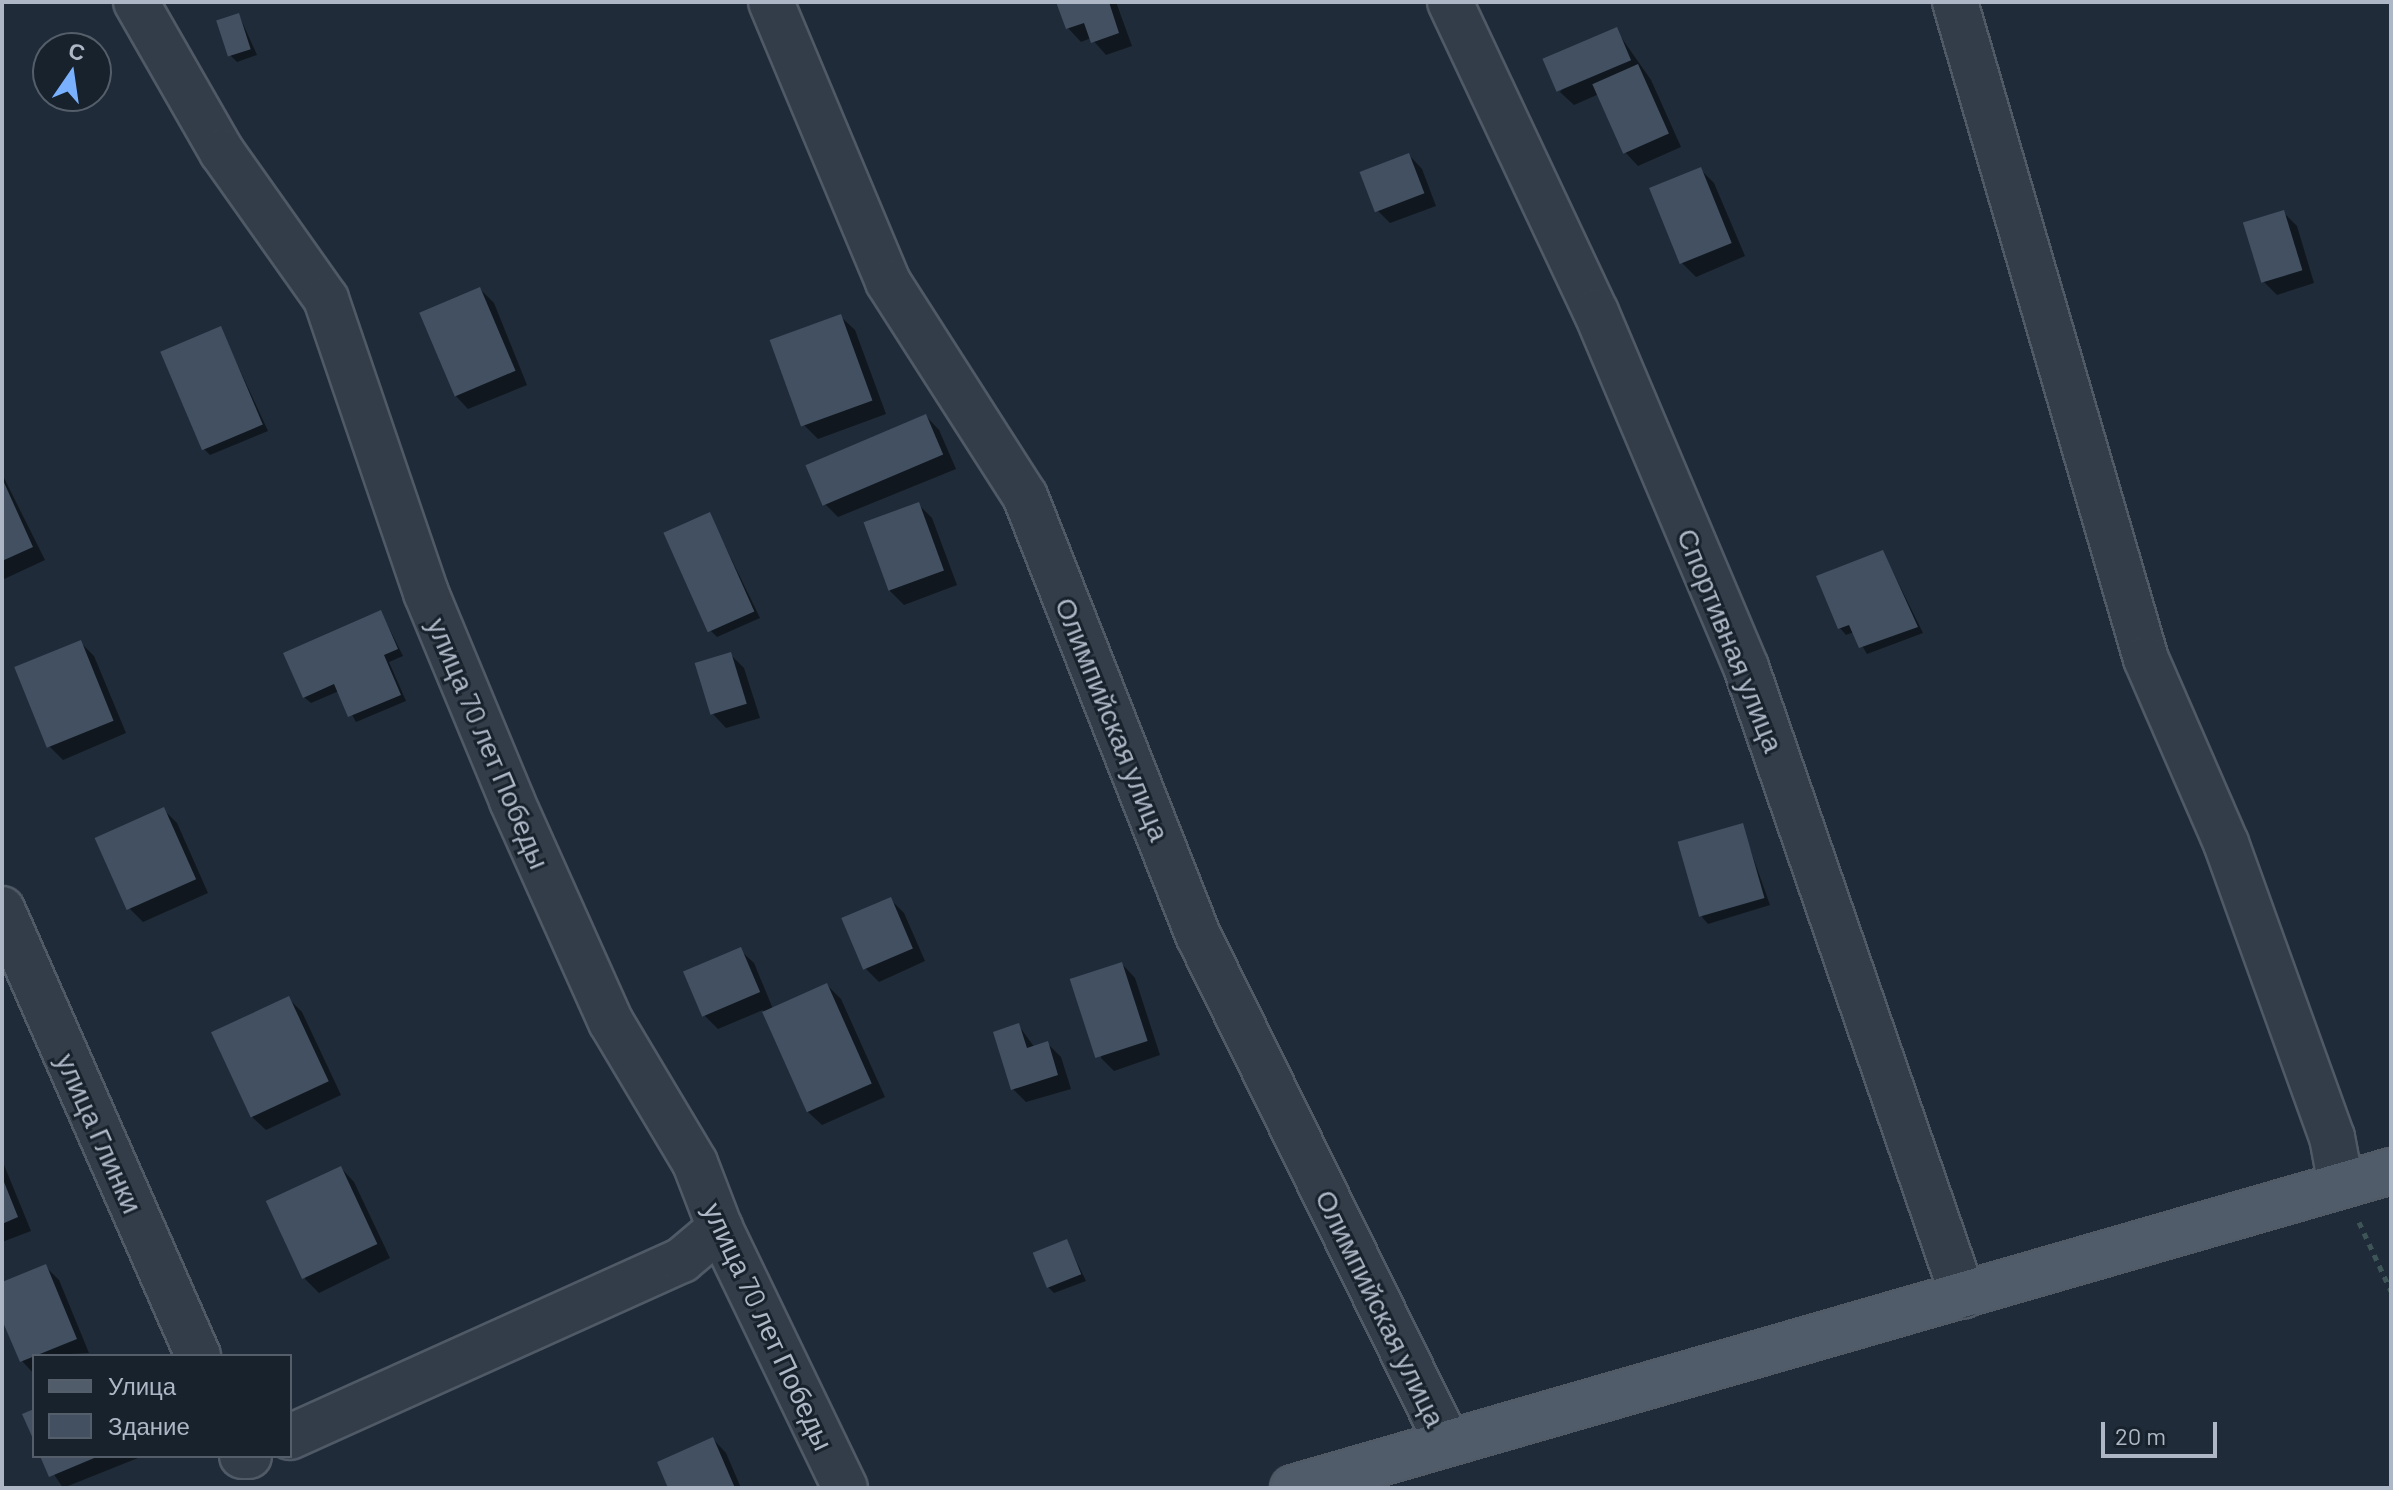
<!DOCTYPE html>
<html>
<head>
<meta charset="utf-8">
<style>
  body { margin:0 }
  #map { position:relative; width:2393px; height:1490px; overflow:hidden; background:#1f2b39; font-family:Barlow,sans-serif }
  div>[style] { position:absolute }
  .shadow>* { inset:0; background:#0007 }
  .building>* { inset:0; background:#425061; transform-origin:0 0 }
  .path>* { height:5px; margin-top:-2.5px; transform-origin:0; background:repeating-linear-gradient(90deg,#3e5557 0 6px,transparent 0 12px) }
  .roads { filter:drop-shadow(2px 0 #505a67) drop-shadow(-2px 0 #505a67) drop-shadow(0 2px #505a67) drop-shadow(0 -2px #505a67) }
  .minor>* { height:44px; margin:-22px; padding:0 22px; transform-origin:22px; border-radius:22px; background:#333d49 }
  .major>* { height:44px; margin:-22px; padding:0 22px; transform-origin:22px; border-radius:22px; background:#505c69 }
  span { translate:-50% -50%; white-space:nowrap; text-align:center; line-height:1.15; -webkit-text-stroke:6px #18222d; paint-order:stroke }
  .street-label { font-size:28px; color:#adb7c6 }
  .frame { position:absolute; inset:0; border:4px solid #adb7c6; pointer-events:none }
  .legend { position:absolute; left:32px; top:1354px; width:260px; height:104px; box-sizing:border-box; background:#18222d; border:2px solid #545e6a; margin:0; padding:10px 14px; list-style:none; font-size:24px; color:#adb7c6 }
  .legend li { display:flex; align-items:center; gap:16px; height:40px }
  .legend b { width:40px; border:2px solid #545e6a }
  .north { position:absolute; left:32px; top:32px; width:80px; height:80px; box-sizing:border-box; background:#18222d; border:2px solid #545e6a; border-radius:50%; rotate:13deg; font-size:22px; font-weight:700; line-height:32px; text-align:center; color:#adb7c6 }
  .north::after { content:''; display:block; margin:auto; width:28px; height:36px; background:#79b1fe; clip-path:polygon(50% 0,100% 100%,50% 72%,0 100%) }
  .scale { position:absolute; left:2101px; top:1422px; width:116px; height:36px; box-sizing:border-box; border:4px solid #adb7c6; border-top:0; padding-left:10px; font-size:24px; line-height:28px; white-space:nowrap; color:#adb7c6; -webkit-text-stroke:6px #18222d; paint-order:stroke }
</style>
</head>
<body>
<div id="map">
  <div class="shadow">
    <i style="clip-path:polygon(1058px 2px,1116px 2px,1132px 46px,1106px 55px,1091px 38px,1081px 42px,1068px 28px)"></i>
    <i style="clip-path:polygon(239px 15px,257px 55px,237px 62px,230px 55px)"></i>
    <i style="clip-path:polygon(1616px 30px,1651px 80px,1681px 147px,1638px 166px,1625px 152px,1599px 94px,1574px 105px,1560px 92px)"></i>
    <i style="clip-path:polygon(1409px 155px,1422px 169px,1436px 206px,1390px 223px,1377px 210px)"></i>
    <i style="clip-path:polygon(1700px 169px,1714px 183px,1745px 256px,1696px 277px,1682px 263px)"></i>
    <i style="clip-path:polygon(2283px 212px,2297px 226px,2314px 283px,2277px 295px,2263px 281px)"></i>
    <i style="clip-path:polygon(480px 289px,494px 303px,527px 385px,468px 409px,455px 395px)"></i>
    <i style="clip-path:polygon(841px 317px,855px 330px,886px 414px,818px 439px,804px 425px)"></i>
    <i style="clip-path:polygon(221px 329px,268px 431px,210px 455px,204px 449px)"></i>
    <i style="clip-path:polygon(926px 416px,939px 430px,956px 469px,838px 517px,824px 503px)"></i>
    <i style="clip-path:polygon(2px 474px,45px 560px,2px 580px)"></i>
    <i style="clip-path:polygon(918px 504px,932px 518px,957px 585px,904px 605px,890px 591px)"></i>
    <i style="clip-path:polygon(710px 515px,760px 618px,717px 637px,710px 630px)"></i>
    <i style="clip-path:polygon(1883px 552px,1923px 633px,1867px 654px,1854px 632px,1846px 635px,1840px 628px)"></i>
    <i style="clip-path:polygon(381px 612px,403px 656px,389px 662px,406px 701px,356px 722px,339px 691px,311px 703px,304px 697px)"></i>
    <i style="clip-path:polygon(81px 643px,94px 656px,126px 733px,63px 760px,49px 746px)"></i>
    <i style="clip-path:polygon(731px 655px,744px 668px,760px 718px,726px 728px,713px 714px)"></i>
    <i style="clip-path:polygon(163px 809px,177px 823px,208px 893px,143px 922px,129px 908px,98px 839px)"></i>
    <i style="clip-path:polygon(1742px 826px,1770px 905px,1708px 924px,1702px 917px)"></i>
    <i style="clip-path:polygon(890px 899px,904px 913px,925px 961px,879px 982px,865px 968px)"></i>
    <i style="clip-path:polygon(740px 950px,754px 963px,773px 1009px,827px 985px,841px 999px,885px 1097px,822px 1125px,808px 1112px,763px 1010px,718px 1029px,704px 1015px)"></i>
    <i style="clip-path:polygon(1122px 964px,1135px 978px,1160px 1055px,1114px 1071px,1101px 1058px)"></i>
    <i style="clip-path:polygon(288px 998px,302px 1012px,341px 1095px,266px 1130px,252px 1117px)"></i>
    <i style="clip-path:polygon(1019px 1026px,1035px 1048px,1047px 1043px,1061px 1057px,1071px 1089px,1026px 1102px,1013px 1089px)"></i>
    <i style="clip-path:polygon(2px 1160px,31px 1231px,2px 1242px)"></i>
    <i style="clip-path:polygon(341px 1168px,354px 1182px,390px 1258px,319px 1293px,305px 1279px)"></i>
    <i style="clip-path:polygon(1067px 1242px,1086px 1281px,1054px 1293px,1048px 1287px)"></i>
    <i style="clip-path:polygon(45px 1266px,59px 1280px,89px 1353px,34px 1356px,34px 1374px,22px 1361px,2px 1315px,2px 1285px)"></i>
    <i style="clip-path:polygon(713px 1439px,726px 1453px,741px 1488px,671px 1488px)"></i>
    <i style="clip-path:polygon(42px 1456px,143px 1456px,63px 1488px)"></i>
  </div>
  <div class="building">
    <i style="clip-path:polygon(1056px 2px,1109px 2px,1119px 33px,1091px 43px,1084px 23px,1066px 29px)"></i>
    <i style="left:239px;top:13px;width:38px;height:24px;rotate:72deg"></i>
    <i style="left:1617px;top:27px;width:36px;height:81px;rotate:67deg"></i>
    <i style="left:1638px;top:64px;width:76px;height:50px;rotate:66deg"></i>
    <i style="left:1409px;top:153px;width:43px;height:53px;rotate:69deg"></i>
    <i style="left:1701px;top:167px;width:82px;height:56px;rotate:68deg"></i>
    <i style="left:2284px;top:210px;width:63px;height:43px;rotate:73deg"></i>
    <i style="left:480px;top:287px;width:91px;height:66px;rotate:67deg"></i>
    <i style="left:841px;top:314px;width:92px;height:76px;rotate:70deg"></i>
    <i style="left:221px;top:326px;width:107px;height:66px;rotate:67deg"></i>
    <i style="left:926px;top:414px;width:44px;height:131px;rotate:67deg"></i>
    <i style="clip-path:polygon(2px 478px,33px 547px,2px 561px)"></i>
    <i style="left:919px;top:502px;width:73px;height:59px;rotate:70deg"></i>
    <i style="left:710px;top:512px;width:109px;height:51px;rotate:66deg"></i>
    <i style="clip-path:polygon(1883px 550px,1918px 627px,1859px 648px,1849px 625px,1838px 629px,1816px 576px)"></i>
    <i style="clip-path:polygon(381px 610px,398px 649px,384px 655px,401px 695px,348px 717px,334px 684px,303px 698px,283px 653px)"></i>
    <i style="left:81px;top:640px;width:87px;height:72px;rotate:68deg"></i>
    <i style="left:731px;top:652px;width:54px;height:38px;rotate:73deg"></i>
    <i style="left:164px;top:807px;width:79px;height:76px;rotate:66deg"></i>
    <i style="left:1743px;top:823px;width:78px;height:68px;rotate:74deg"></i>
    <i style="left:891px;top:897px;width:56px;height:54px;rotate:67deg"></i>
    <i style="left:741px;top:947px;width:49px;height:63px;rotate:67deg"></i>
    <i style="left:1122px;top:962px;width:83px;height:55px;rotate:72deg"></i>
    <i style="left:827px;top:983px;width:110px;height:71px;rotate:66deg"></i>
    <i style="left:289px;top:996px;width:94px;height:86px;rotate:65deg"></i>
    <i style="clip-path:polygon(1019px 1023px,1027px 1048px,1048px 1041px,1058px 1075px,1011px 1090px,993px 1032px)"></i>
    <i style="left:341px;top:1166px;width:86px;height:83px;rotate:65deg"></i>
    <i style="clip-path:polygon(2px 1177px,18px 1217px,2px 1224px)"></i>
    <i style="left:1067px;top:1239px;width:38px;height:37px;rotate:68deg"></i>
    <i style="clip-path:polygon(46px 1264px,77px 1339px,20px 1362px,2px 1320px,2px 1282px)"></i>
    <i style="clip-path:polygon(34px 1409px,34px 1441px,22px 1414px)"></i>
    <i style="clip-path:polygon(713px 1437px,735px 1488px,668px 1488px,657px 1462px)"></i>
    <i style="clip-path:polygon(40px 1456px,99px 1456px,49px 1477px)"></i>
  </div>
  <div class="path">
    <i style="left:2359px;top:1222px;width:76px;rotate:65.1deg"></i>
  </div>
  <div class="roads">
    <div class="minor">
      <i style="left:136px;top:2px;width:173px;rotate:60.2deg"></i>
      <i style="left:222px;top:152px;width:180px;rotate:54.7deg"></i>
      <i style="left:326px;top:299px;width:311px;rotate:71.2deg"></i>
      <i style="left:426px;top:593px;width:225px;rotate:67.5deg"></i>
      <i style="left:512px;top:801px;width:242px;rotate:65.9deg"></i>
      <i style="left:611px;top:1022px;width:164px;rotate:59.2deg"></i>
      <i style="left:695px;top:1163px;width:70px;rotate:69deg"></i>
      <i style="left:720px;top:1228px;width:288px;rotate:64.3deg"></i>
      <i style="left:771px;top:2px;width:303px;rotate:67.3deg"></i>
      <i style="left:888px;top:282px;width:254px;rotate:57.4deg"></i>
      <i style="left:1025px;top:496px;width:474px;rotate:68.5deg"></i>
      <i style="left:1199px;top:937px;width:563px;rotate:63.84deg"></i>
      <i style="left:1450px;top:2px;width:343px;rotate:64.8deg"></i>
      <i style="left:1596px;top:312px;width:385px;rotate:67.1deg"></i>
      <i style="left:1746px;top:667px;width:665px;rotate:70.97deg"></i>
      <i style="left:1955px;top:2px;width:684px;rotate:73.79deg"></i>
      <i style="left:2146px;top:659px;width:201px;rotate:66.5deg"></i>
      <i style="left:2226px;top:843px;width:313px;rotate:70.2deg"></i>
      <i style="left:2332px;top:1137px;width:49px;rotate:79.4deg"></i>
      <i style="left:2px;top:909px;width:488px;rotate:66.3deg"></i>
      <i style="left:290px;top:1437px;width:430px;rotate:-24.3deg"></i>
      <i style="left:682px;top:1260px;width:50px;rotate:-40.1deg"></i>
      <i style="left:242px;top:1456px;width:7px"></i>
    </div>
    <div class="major">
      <i style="left:1293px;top:1488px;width:1143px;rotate:-16.1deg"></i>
    </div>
  </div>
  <div class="street-label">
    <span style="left:1731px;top:640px;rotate:68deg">Спортивная улица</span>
    <span style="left:1113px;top:719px;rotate:68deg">Олимпийская улица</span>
    <span style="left:489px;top:743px;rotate:67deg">улица 70 лет Победы</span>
    <span style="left:100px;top:1133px;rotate:66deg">улица Глинки</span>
    <span style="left:1381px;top:1308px;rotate:64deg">Олимпийская улица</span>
    <span style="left:769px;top:1326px;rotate:65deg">улица 70 лет Победы</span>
  </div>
  <div class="frame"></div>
  <ul class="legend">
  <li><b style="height:10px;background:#505c69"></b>Улица</li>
  <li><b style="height:22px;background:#425061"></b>Здание</li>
  </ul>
  <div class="north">С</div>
  <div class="scale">20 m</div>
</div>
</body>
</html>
